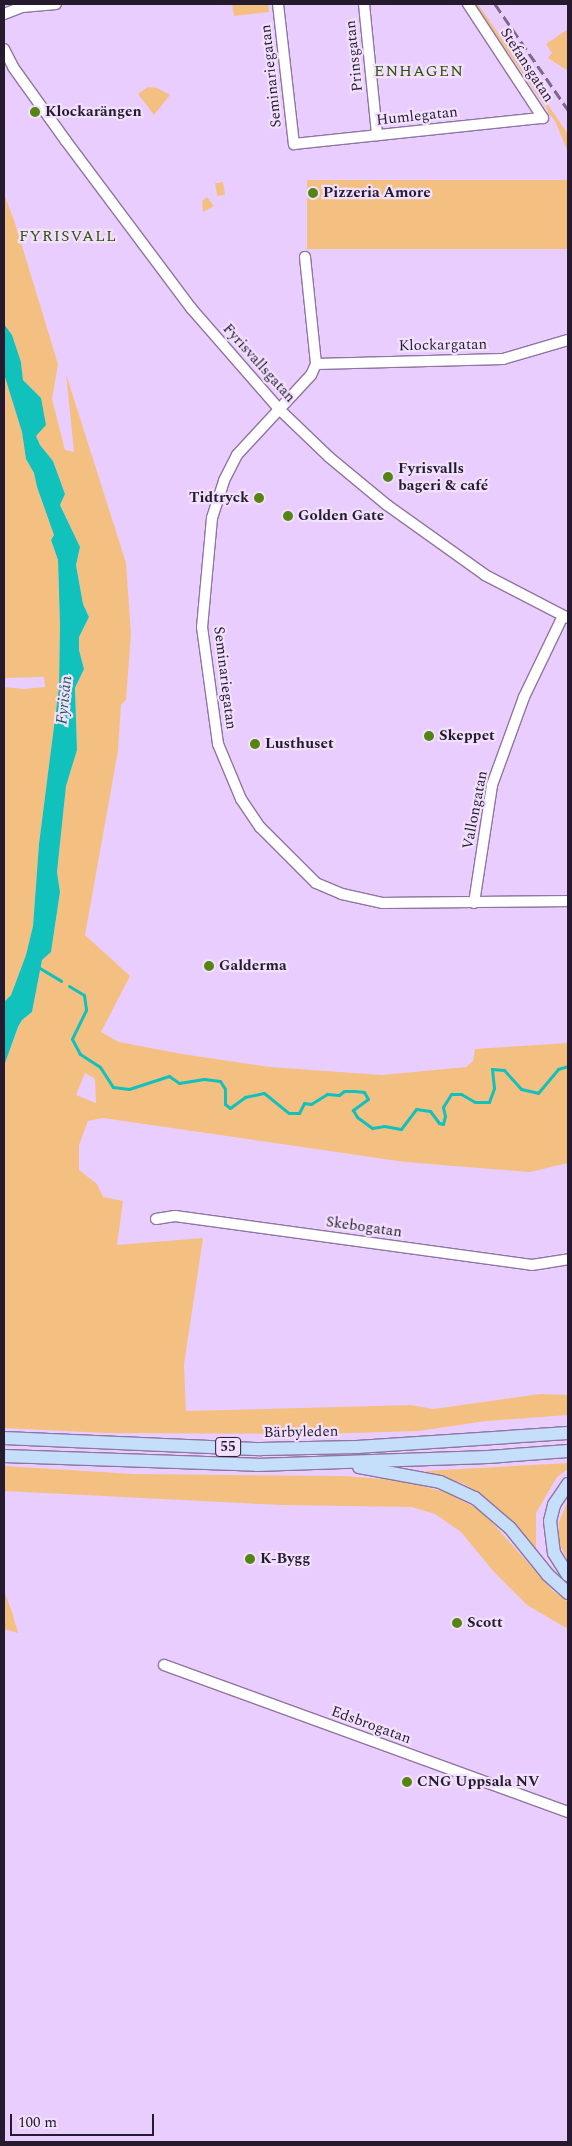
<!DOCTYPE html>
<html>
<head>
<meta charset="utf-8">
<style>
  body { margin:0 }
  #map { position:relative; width:572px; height:2146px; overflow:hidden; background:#eacdff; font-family:Spectral,serif }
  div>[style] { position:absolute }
  .green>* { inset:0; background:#f4c082; transform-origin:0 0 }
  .water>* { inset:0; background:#11c1bb }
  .stream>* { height:3px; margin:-1.5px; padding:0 1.5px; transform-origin:1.5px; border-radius:1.5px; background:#11c1bb }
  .roads { filter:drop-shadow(1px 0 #8f75a2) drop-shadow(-1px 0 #8f75a2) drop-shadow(0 1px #8f75a2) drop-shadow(0 -1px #8f75a2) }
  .minor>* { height:10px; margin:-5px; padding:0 5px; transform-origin:5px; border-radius:5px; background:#fff }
  .major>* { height:12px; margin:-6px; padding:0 6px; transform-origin:6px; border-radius:6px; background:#c5dffa }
  .rail>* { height:3px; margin-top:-1.5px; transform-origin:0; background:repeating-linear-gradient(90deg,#7b6888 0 10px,transparent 0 15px) }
  .dots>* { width:14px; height:14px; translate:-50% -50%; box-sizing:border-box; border:2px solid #f1e0fe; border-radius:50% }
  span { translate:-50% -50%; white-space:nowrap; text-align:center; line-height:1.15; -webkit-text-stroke:4.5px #f1e0fe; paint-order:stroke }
  .shield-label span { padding:1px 4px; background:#f1e0fe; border:1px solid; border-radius:4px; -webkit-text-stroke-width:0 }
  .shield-label { font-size:14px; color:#261b2e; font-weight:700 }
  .street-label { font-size:15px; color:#261b2e }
  .poi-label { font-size:15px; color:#261b2e; font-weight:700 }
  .left { translate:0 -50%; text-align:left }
  .right { translate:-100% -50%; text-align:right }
  .neighbourhood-label { font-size:16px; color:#33510b; letter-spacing:1px }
  .water-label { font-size:16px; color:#1d5a57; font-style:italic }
  .frame { position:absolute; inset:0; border:5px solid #261b2e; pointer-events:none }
  .scale { position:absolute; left:10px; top:2114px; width:144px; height:22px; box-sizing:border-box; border:2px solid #261b2e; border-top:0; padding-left:6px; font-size:15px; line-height:18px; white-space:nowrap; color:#261b2e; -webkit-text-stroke:4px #f1e0fe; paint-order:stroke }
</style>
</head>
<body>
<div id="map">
  <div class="green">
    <i style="clip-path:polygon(232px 4px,268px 4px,269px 12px,234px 16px)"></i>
    <i style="clip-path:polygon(475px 4px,478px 4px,568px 134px,568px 152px,555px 121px,548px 113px,547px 109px)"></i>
    <i style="clip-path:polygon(568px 29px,568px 71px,548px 58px,552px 53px,546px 44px)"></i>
    <i style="clip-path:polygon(148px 87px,157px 88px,170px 95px,154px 115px,138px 94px)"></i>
    <i style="left:568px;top:180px;width:69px;height:261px;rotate:90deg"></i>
    <i style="left:223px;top:182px;width:13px;height:8px;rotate:81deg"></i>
    <i style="clip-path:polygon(evenodd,4px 194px,15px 223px,58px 364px,52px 399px,65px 450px,74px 452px,66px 374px,126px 563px,131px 634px,126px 700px,121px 705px,118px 751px,85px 935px,130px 976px,101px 1032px,119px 1042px,182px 1054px,270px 1067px,382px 1075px,466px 1067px,473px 1061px,475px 1049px,568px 1043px,568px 1163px,530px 1172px,405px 1162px,103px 1118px,88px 1121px,79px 1145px,79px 1170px,97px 1184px,103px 1197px,123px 1201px,117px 1245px,203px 1238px,184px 1365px,186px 1411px,411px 1405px,433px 1409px,540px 1394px,568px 1395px,568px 1415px,486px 1421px,419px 1431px,320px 1434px,106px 1433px,4px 1428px,4px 1066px,18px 1028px,22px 1020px,32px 1012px,42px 960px,51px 952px,60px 892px,57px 872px,66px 785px,77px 750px,75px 688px,84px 669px,79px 650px,79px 637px,89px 617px,83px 604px,76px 565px,80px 547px,60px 505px,65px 494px,53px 461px,40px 445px,36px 436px,41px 398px,23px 380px,21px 362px,12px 335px,4px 324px,4px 194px,85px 1073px,95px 1079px,96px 1103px,76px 1095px,85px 1073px)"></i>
    <i style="clip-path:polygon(207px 197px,214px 206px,203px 212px,202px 201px)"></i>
    <i style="clip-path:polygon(4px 374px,22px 432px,26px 459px,34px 473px,37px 487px,54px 535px,51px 540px,58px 560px,60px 624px,59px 687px,39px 844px,33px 926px,26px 955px,11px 995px,4px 1002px,4px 687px,23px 689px,45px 687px,44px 677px,4px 678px)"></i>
    <i style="clip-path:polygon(568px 1463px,568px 1469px,557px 1477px,536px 1513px,536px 1548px,530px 1545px,504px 1514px,480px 1493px,462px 1483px,424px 1471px)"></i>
    <i style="clip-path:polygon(4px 1466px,134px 1474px,344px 1476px,396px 1480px,446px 1492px,482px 1511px,552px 1590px,568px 1602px,568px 1629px,527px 1605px,494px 1572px,461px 1532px,435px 1514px,412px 1507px,281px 1505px,4px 1491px)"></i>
    <i style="clip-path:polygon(568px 1500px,568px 1561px,558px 1541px,559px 1522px)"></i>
    <i style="clip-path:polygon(4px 1591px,12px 1612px,18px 1633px,4px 1629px)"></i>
  </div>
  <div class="water">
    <i style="clip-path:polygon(4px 324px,12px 335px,21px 362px,23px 380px,41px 398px,46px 425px,36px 436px,40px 445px,53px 461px,65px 494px,60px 505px,80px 547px,76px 565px,83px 604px,89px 617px,79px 637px,79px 650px,84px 669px,75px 688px,77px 750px,66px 786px,57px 872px,60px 892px,51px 952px,42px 960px,32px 1012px,22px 1020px,18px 1027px,4px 1066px,4px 1002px,11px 995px,26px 955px,33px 926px,39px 844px,59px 687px,60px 624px,58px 560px,51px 540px,54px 535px,37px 487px,34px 473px,26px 459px,22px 432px,4px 374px)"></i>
  </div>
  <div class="stream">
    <i style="left:38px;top:967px;width:27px;rotate:31deg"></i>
    <i style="left:69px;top:986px;width:17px;rotate:31deg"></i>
    <i style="left:84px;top:995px;width:15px;rotate:82deg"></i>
    <i style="left:86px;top:1010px;width:32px;rotate:116deg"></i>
    <i style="left:72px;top:1039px;width:17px;rotate:62deg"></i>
    <i style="left:80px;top:1054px;width:24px;rotate:33deg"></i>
    <i style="left:100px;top:1067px;width:24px;rotate:57deg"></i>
    <i style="left:113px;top:1087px;width:16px;rotate:7deg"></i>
    <i style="left:129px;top:1089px;width:42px;rotate:-18deg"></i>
    <i style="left:169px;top:1076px;width:12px;rotate:35deg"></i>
    <i style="left:179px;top:1083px;width:25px;rotate:-9deg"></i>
    <i style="left:204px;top:1079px;width:16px;rotate:7deg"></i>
    <i style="left:220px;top:1081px;width:9px;rotate:58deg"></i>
    <i style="left:225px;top:1089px;width:15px;rotate:90deg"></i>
    <i style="left:225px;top:1104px;width:6px;rotate:39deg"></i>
    <i style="left:230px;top:1108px;width:19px;rotate:-36deg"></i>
    <i style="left:245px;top:1097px;width:19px;rotate:-12deg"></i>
    <i style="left:264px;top:1093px;width:32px;rotate:39deg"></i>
    <i style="left:289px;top:1113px;width:10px"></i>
    <i style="left:299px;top:1113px;width:11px;rotate:-63deg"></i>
    <i style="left:304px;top:1103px;width:7px;rotate:8deg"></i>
    <i style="left:311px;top:1104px;width:19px;rotate:-32deg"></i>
    <i style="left:327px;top:1094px;width:12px;rotate:5deg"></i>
    <i style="left:339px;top:1095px;width:6px;rotate:-39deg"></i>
    <i style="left:344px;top:1091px;width:11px"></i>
    <i style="left:355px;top:1091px;width:9px;rotate:6deg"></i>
    <i style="left:364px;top:1092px;width:8px;rotate:60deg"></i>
    <i style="left:368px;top:1099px;width:19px;rotate:144deg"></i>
    <i style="left:353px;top:1110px;width:8px;rotate:60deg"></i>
    <i style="left:357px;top:1117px;width:19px;rotate:36deg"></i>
    <i style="left:372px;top:1128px;width:12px;rotate:-9deg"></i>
    <i style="left:384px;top:1126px;width:17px;rotate:10deg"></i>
    <i style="left:401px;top:1129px;width:25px;rotate:-53deg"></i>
    <i style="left:416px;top:1109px;width:14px;rotate:8deg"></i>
    <i style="left:430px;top:1111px;width:15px;rotate:53deg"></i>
    <i style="left:439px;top:1123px;width:4px;rotate:14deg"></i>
    <i style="left:443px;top:1124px;width:8px;rotate:-76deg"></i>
    <i style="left:445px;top:1116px;width:9px;rotate:-103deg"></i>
    <i style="left:443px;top:1107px;width:15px;rotate:-58deg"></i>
    <i style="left:451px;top:1094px;width:10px"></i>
    <i style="left:461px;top:1094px;width:16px;rotate:30deg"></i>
    <i style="left:475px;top:1102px;width:14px"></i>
    <i style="left:489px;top:1102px;width:15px;rotate:-70deg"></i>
    <i style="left:494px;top:1088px;width:19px;rotate:-96deg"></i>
    <i style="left:492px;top:1069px;width:12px;rotate:5deg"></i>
    <i style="left:504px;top:1070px;width:25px;rotate:48deg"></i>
    <i style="left:521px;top:1089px;width:17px;rotate:13deg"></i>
    <i style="left:538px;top:1093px;width:31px;rotate:-50deg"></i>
    <i style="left:558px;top:1069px;width:10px;rotate:-17deg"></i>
  </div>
  <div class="roads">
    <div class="minor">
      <i style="left:278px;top:4px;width:141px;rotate:83.5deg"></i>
      <i style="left:294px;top:144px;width:250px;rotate:-6deg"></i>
      <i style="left:543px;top:118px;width:136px;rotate:-123.3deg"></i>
      <i style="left:364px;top:4px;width:132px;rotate:84.3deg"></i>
      <i style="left:4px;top:14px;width:19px;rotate:-21deg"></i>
      <i style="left:22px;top:7px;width:34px;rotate:-5deg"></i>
      <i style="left:4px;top:49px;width:20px;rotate:63deg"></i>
      <i style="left:13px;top:67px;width:91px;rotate:54.4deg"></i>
      <i style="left:66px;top:141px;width:209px;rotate:53.2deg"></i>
      <i style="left:191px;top:308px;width:134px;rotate:48.9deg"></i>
      <i style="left:279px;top:409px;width:69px;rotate:43.8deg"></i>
      <i style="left:329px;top:457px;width:75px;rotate:39.6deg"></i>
      <i style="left:387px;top:505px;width:120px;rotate:35.5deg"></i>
      <i style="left:485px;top:575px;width:93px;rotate:27.4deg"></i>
      <i style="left:305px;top:257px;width:108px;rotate:84.1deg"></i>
      <i style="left:316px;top:364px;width:12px;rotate:114deg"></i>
      <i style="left:311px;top:375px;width:109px;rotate:132.8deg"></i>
      <i style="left:237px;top:455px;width:29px;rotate:117deg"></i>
      <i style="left:224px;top:481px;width:39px;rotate:108deg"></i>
      <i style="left:212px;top:518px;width:109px;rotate:95.2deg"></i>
      <i style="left:202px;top:627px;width:118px;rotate:82.2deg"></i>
      <i style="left:218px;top:744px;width:60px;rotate:67.3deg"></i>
      <i style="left:241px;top:799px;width:34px;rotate:56deg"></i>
      <i style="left:260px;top:827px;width:79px;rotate:45deg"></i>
      <i style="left:316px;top:883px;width:28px;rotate:23deg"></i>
      <i style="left:342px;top:894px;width:42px;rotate:12.4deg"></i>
      <i style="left:383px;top:903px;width:185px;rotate:-0.6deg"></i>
      <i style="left:316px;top:364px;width:187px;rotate:-1.5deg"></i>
      <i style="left:503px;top:359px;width:68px;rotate:-16.3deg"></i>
      <i style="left:474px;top:903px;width:119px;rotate:-81.3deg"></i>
      <i style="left:492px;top:785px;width:94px;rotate:-70deg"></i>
      <i style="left:524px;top:697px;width:90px;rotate:-64.3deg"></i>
      <i style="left:156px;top:1219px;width:19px;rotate:-9deg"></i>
      <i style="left:175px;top:1216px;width:360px;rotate:7.8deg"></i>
      <i style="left:532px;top:1265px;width:36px;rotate:-9deg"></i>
      <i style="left:164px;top:1665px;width:430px;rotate:20deg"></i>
    </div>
    <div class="major">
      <i style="left:4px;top:1438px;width:257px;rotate:2.5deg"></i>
      <i style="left:261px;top:1449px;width:96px;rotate:-1.2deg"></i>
      <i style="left:357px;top:1447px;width:211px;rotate:-3.8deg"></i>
      <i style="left:4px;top:1456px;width:253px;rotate:2deg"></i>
      <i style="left:257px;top:1465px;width:231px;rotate:-2deg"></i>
      <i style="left:488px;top:1457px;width:80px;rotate:-4.3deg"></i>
      <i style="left:359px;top:1467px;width:82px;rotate:10.5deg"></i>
      <i style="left:440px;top:1482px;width:38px;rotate:25deg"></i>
      <i style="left:475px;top:1498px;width:46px;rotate:40.6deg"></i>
      <i style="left:510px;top:1528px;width:60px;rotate:51deg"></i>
      <i style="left:548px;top:1575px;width:27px;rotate:42deg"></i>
      <i style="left:568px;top:1484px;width:25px;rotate:124deg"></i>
      <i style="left:554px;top:1505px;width:16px;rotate:104deg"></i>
      <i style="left:550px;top:1521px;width:32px;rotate:83deg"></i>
      <i style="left:554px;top:1553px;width:26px;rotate:58deg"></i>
    </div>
  </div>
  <div class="rail">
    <i style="left:495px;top:4px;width:129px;rotate:55.4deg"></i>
  </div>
  <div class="dots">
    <i style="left:35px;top:112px;background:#558413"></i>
    <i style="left:313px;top:193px;background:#558413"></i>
    <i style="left:388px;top:477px;background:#558413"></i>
    <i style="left:259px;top:498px;background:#558413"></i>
    <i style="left:288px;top:516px;background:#558413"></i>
    <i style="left:429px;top:736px;background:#558413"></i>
    <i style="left:255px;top:744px;background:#558413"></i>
    <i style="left:209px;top:966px;background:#558413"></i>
    <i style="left:250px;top:1559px;background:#558413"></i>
    <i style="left:457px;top:1623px;background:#558413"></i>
    <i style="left:407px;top:1782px;background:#558413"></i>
  </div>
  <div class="shield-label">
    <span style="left:228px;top:1447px">55</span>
  </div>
  <div class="street-label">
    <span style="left:354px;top:56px;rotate:-96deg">Prinsgatan</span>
    <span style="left:527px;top:65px;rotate:57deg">Stefansgatan</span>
    <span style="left:271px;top:76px;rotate:-96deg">Seminariegatan</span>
    <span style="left:417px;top:116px;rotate:-6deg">Humlegatan</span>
    <span style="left:443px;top:345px;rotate:-1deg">Klockargatan</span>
    <span style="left:259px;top:363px;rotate:48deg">Fyrisvallsgatan</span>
    <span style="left:225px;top:678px;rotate:83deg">Seminariegatan</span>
    <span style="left:475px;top:810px;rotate:-79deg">Vallongatan</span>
    <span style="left:364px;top:1227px;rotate:8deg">Skebogatan</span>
    <span style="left:301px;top:1432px;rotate:-1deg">Bärbyleden</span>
    <span style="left:371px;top:1725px;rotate:20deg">Edsbrogatan</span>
  </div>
  <div class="poi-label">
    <span class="left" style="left:45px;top:112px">Klockarängen</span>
    <span class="left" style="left:323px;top:193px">Pizzeria Amore</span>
    <span class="left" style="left:398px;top:477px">Fyrisvalls<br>bageri &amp; café</span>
    <span class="right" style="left:249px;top:498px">Tidtryck</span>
    <span class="left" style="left:298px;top:516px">Golden Gate</span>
    <span class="left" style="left:439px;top:736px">Skeppet</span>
    <span class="left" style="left:265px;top:744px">Lusthuset</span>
    <span class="left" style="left:219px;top:966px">Galderma</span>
    <span class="left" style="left:260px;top:1559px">K-Bygg</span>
    <span class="left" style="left:467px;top:1623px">Scott</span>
    <span class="left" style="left:417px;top:1782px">CNG Uppsala NV</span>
  </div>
  <div class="neighbourhood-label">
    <span style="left:419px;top:71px">ENHAGEN</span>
    <span style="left:68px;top:236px">FYRISVALL</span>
  </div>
  <div class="water-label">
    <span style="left:64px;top:700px;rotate:-84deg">Fyrisån</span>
  </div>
  <div class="frame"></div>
  <div class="scale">100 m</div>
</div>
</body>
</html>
